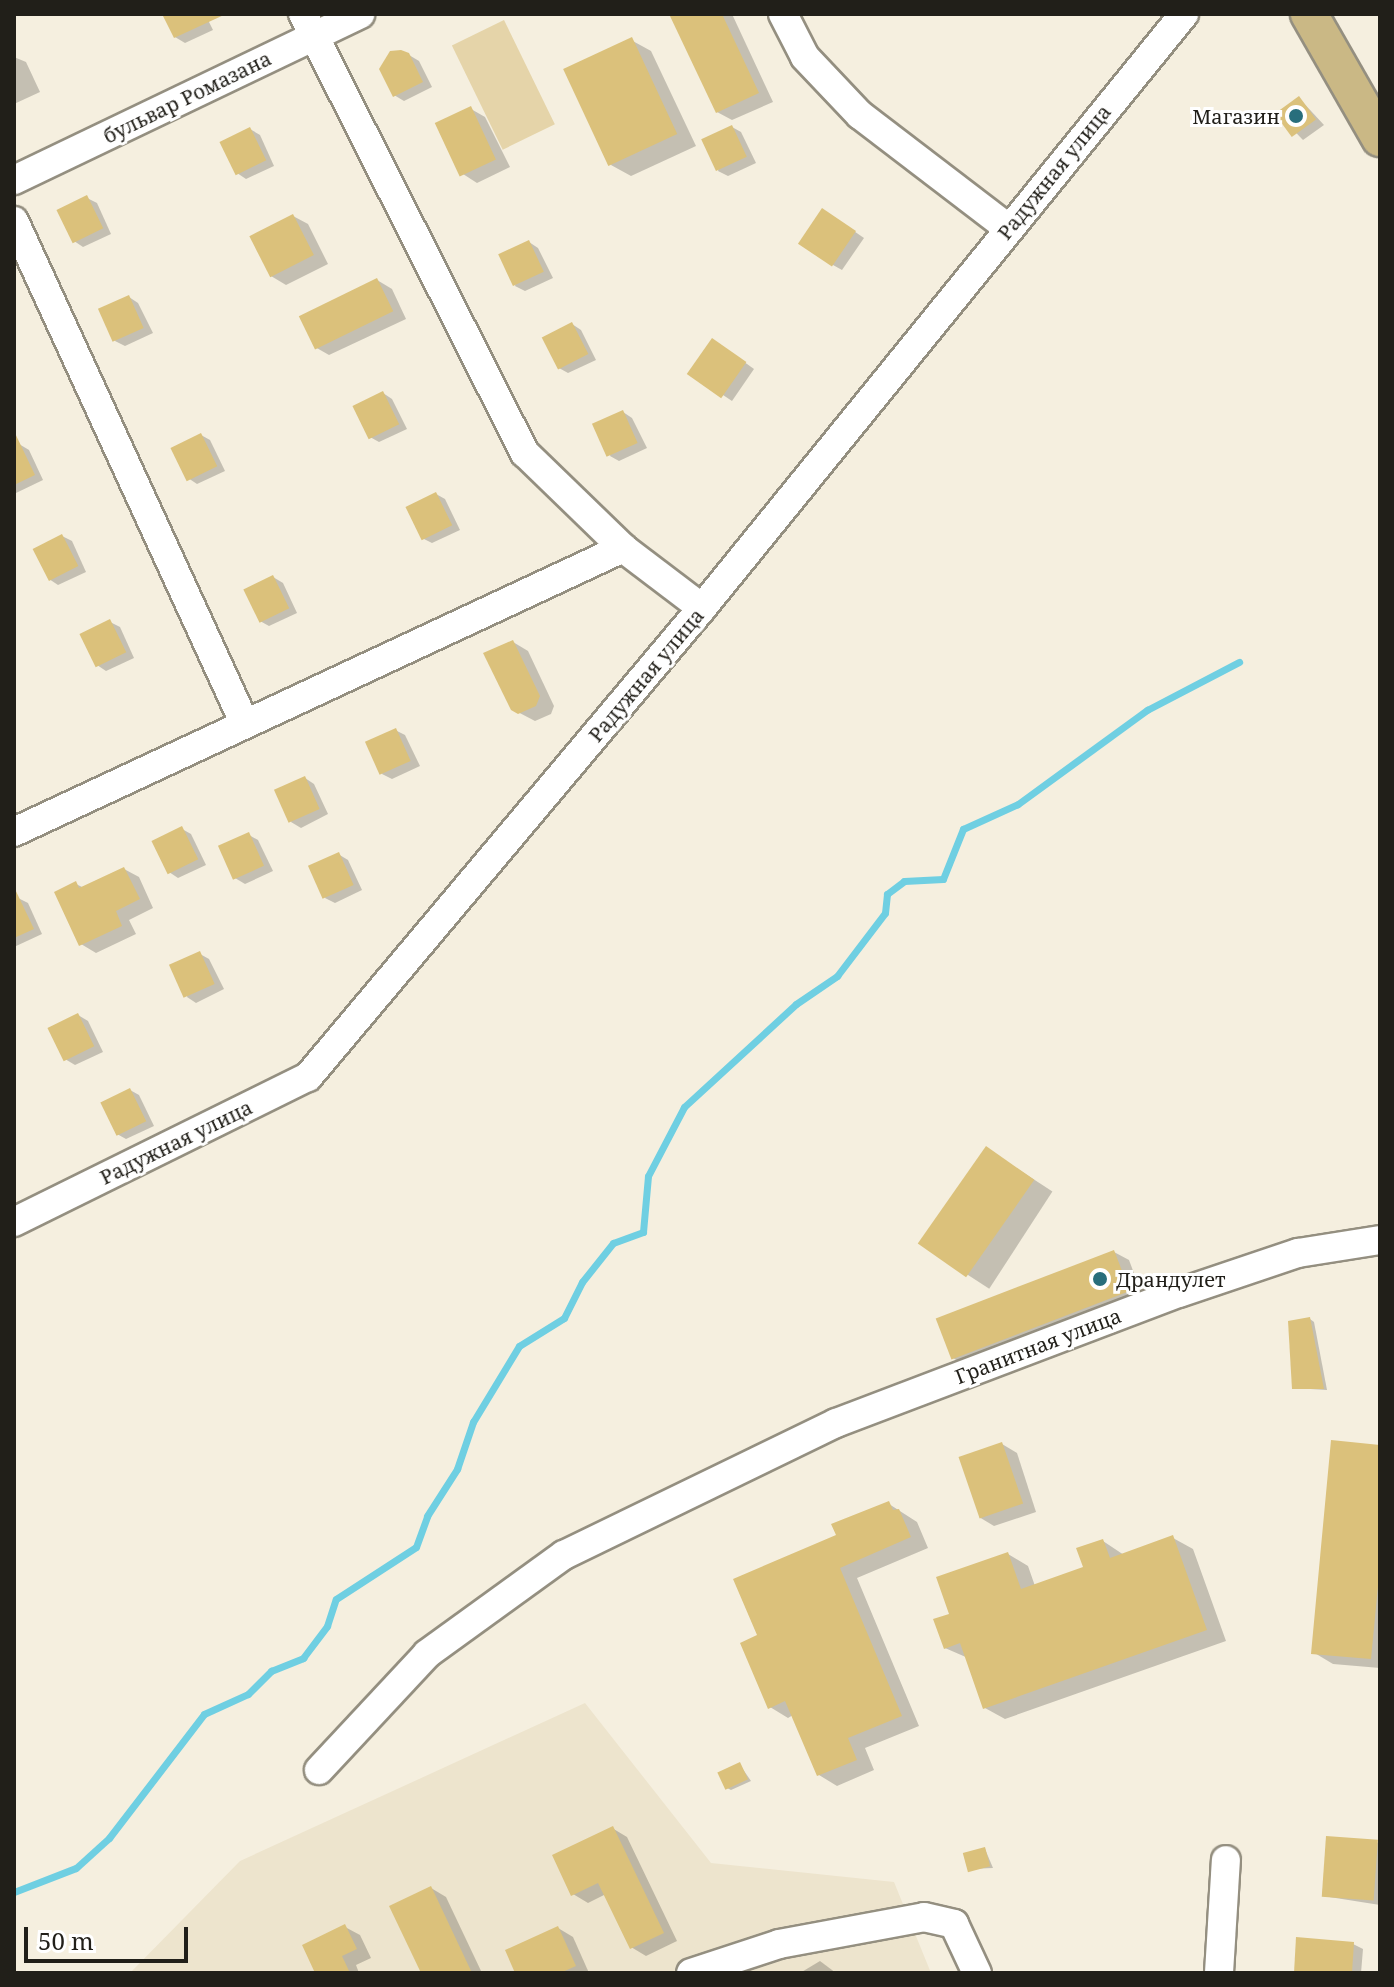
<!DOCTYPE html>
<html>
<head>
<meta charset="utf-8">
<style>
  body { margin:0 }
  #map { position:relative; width:1394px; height:1987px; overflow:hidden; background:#f5efdf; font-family:"Noto Serif",serif }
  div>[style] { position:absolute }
  .built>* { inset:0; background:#ede4cd }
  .green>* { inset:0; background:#e5d4a9; transform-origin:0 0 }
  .shadow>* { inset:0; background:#0003; transform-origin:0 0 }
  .stream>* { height:7px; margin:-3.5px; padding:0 3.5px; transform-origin:3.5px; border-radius:3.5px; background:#6fcfe2 }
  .building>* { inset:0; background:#dbc17b; transform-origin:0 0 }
  .roads { filter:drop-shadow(2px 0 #948f80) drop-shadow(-2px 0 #948f80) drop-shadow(0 2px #948f80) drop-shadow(0 -2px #948f80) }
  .minor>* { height:28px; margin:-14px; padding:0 14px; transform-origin:14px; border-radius:14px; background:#fff }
  .major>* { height:36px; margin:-18px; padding:0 18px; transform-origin:18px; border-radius:18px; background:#cab885 }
  .dots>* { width:22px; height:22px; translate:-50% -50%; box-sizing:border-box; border:4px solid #fff; border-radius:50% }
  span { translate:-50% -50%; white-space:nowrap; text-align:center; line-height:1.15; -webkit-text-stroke:6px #fff; paint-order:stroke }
  .street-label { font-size:20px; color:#211f19 }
  .poi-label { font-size:20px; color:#211f19 }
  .right { translate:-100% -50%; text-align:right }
  .left { translate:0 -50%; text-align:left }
  .frame { position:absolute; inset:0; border:16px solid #211f19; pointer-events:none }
  .scale { position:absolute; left:24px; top:1927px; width:164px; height:36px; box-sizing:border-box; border:4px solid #211f19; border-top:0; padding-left:10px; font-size:24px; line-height:28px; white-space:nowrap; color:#211f19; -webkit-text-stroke:6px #fff; paint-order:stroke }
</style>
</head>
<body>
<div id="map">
  <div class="built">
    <i style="clip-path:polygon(585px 1703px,711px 1863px,894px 1882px,931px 1973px,130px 1973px,240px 1861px)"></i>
  </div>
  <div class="green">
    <i style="left:504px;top:20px;width:116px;height:58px;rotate:64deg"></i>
  </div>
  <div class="shadow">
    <i style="clip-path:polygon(164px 14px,205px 14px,213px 30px,185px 43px,175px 37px)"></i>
    <i style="clip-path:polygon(680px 14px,732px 14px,773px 102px,732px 120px,717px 112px)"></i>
    <i style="clip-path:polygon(631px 40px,651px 51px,696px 146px,631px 176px,611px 165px)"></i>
    <i style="clip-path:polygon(409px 55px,419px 61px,432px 87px,404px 101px,394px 95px)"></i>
    <i style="clip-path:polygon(14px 57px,26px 62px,40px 92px,14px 104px)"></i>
    <i style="clip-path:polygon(1299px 98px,1324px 125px,1303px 140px,1278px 114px)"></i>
    <i style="clip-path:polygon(471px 109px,485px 117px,510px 167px,477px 183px,463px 174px)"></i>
    <i style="clip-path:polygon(732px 127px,741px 132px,756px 163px,728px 176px,718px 171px)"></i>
    <i style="clip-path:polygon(250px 129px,260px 135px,274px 166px,246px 179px,237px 173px)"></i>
    <i style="clip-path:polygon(87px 198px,97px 203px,111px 234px,83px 247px,74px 241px)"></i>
    <i style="clip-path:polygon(293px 216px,308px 224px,328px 264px,286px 285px,271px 276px)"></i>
    <i style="clip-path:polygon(832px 216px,864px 238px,842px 270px,833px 265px)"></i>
    <i style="clip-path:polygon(529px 242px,538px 248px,553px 278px,525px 291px,515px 286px)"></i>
    <i style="clip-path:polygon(377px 280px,392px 289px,406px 319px,329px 355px,315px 347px)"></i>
    <i style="clip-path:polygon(129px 297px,138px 303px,153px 333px,125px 346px,115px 341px)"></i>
    <i style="clip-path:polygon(572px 324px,581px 330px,596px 360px,568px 373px,559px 368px)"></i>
    <i style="clip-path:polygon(722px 346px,754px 369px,732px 401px,723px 395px)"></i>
    <i style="clip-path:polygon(383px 393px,392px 399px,407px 429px,379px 442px,370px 437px)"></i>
    <i style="clip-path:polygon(623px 412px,632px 418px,647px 448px,619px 461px,610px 456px)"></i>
    <i style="clip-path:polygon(201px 435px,210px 440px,225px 471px,197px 484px,188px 478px)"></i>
    <i style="clip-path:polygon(19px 444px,29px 450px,43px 480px,16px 493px,14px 447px)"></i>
    <i style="clip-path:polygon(436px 494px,445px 499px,460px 530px,432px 543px,422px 538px)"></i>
    <i style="clip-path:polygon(62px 536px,72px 541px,86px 572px,58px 585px,49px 579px)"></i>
    <i style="clip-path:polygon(273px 577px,283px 583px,297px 613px,269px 626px,260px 621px)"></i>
    <i style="clip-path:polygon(110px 622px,120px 627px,134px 658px,106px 671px,97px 665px)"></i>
    <i style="clip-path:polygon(513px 642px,528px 651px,554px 706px,551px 714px,535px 721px,512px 709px)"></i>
    <i style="clip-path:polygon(395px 730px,405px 735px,420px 766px,392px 779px,382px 774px)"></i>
    <i style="clip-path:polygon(305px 778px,314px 784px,328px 814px,301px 828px,291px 822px)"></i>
    <i style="clip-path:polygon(182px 829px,191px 834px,206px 865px,178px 878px,169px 872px)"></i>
    <i style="clip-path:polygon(249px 835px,258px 840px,273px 871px,245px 884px,235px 878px)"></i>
    <i style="clip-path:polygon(338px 854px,348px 860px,362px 890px,335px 903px,325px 898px)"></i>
    <i style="clip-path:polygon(124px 869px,139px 877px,153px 908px,129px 920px,136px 934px,96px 953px,81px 944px,76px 884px,84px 888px)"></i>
    <i style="clip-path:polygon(18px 898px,28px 903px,42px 934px,14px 947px)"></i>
    <i style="clip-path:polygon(200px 954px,209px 959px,224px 989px,196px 1003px,187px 997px)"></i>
    <i style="clip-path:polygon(78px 1015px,88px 1021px,103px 1052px,75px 1065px,65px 1059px)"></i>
    <i style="clip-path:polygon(130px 1090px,139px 1095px,154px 1126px,126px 1139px,117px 1134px)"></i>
    <i style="left:987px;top:1149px;width:78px;height:116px;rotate:33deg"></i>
    <i style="clip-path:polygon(1114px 1252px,1129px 1260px,1144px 1300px,968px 1367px,953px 1358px)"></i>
    <i style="clip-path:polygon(1310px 1319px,1314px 1322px,1327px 1390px,1294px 1388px)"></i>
    <i style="clip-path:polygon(1002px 1444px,1017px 1453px,1036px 1512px,994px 1526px,979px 1517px)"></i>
    <i style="clip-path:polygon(1380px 1447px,1380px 1668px,1333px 1664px,1313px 1652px)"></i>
    <i style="clip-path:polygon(889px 1504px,917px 1522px,928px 1548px,857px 1578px,919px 1726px,865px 1748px,874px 1770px,837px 1786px,819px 1775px,793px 1715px,788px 1718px,770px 1707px,760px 1636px,838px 1536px)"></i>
    <i style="clip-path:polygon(1173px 1538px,1193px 1549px,1226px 1641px,1005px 1719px,985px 1708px,968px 1658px,945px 1648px,952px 1615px,1008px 1554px,1028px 1566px,1035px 1586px,1086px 1569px,1103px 1541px,1124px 1555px)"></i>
    <i style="clip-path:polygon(740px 1765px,751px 1781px,731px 1790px,727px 1788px)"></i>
    <i style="clip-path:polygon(612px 1828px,627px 1837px,677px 1941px,646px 1956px,631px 1947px,606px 1894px,588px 1903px,573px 1894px)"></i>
    <i style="clip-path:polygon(1378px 1842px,1380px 1905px,1323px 1896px)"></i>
    <i style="clip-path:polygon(985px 1849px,993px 1868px,969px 1869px)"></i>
    <i style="clip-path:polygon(431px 1888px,446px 1897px,482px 1973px,424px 1973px)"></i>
    <i style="clip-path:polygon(345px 1927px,360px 1935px,371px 1958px,356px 1965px,359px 1973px,317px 1973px)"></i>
    <i style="clip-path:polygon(558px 1928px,573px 1937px,589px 1973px,517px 1973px)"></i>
    <i style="clip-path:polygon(1353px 1944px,1363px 1949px,1361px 1973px,1298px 1973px)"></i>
    <i style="clip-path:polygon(820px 1961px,836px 1973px,800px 1973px)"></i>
  </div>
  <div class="stream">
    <i style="left:14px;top:1892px;width:66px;rotate:-21.2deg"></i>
    <i style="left:76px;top:1868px;width:45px;rotate:-42.3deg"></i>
    <i style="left:109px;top:1838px;width:156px;rotate:-52.5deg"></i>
    <i style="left:204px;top:1714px;width:48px;rotate:-24.4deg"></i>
    <i style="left:248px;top:1694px;width:33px;rotate:-45deg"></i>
    <i style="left:271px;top:1671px;width:35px;rotate:-22deg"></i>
    <i style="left:303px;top:1658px;width:40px;rotate:-53deg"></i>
    <i style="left:327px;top:1626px;width:28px;rotate:-72deg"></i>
    <i style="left:336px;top:1599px;width:95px;rotate:-33deg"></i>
    <i style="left:416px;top:1547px;width:33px;rotate:-70deg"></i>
    <i style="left:427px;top:1516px;width:56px;rotate:-57.4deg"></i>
    <i style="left:457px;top:1469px;width:50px;rotate:-71.2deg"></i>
    <i style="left:473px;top:1422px;width:89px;rotate:-58.8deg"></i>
    <i style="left:519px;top:1346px;width:53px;rotate:-31.9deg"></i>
    <i style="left:564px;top:1318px;width:40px;rotate:-63.4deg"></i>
    <i style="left:582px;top:1282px;width:50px;rotate:-51.5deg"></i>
    <i style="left:613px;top:1243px;width:32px;rotate:-20deg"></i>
    <i style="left:643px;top:1232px;width:56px;rotate:-84.9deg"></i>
    <i style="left:648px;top:1176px;width:78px;rotate:-62.4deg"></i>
    <i style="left:684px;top:1107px;width:152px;rotate:-42.6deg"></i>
    <i style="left:796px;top:1004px;width:50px;rotate:-34.3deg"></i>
    <i style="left:837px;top:976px;width:79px;rotate:-52.7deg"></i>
    <i style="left:885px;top:913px;width:19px;rotate:-84deg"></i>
    <i style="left:887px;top:894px;width:21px;rotate:-37deg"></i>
    <i style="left:904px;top:881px;width:39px;rotate:-3deg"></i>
    <i style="left:943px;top:879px;width:54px;rotate:-68.2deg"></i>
    <i style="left:963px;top:829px;width:60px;rotate:-24.4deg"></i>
    <i style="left:1018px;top:804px;width:160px;rotate:-36.1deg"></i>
    <i style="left:1147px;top:710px;width:104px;rotate:-27.6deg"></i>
  </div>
  <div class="building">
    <i style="clip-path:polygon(162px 14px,226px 14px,174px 38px)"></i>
    <i style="clip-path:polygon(669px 14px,722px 14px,759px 93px,716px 113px)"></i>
    <i style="left:632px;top:37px;width:107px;height:76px;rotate:65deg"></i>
    <i style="clip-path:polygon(401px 50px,409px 53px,423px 82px,393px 97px,379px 69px,390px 51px)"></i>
    <i style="left:1299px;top:96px;width:29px;height:30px;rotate:54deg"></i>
    <i style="left:471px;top:106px;width:59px;height:40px;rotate:65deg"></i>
    <i style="left:732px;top:125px;width:35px;height:34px;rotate:65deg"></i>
    <i style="left:250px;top:127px;width:37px;height:34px;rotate:64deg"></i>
    <i style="left:87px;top:195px;width:37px;height:34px;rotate:64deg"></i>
    <i style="left:822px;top:208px;width:41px;height:43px;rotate:34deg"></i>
    <i style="left:293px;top:214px;width:46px;height:49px;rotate:63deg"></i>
    <i style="left:529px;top:240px;width:35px;height:34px;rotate:65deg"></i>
    <i style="left:377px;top:278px;width:37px;height:87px;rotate:64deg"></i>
    <i style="left:129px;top:295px;width:36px;height:34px;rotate:66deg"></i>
    <i style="left:572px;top:322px;width:36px;height:34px;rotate:63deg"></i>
    <i style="left:712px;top:338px;width:42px;height:44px;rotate:35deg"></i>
    <i style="left:383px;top:391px;width:37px;height:34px;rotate:64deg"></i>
    <i style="left:623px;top:410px;width:36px;height:34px;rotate:66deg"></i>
    <i style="clip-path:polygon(14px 431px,35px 475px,14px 485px)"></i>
    <i style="left:201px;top:433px;width:37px;height:34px;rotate:64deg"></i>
    <i style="left:436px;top:492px;width:37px;height:34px;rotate:64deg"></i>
    <i style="left:62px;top:534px;width:36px;height:33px;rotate:63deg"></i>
    <i style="left:273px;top:575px;width:37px;height:33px;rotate:64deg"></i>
    <i style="left:110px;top:619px;width:37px;height:34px;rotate:64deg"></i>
    <i style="clip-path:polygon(513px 640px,540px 696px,536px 706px,518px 714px,511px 710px,483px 653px)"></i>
    <i style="left:396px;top:728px;width:36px;height:34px;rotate:66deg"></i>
    <i style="left:305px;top:776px;width:36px;height:34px;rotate:66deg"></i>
    <i style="left:182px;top:826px;width:37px;height:34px;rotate:64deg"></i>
    <i style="left:249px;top:832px;width:37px;height:34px;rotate:66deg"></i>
    <i style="left:339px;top:852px;width:36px;height:34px;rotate:66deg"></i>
    <i style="clip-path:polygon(124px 867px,140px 899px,116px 911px,122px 926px,79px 946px,54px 892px,76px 881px,79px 888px)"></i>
    <i style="clip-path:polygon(14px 887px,34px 929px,14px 938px)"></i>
    <i style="left:200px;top:951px;width:36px;height:34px;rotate:66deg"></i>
    <i style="left:78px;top:1013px;width:37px;height:34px;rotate:64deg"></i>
    <i style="left:130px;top:1088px;width:37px;height:33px;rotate:64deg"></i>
    <i style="left:986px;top:1146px;width:59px;height:119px;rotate:35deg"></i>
    <i style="left:1114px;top:1250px;width:44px;height:191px;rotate:69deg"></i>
    <i style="clip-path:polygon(1310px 1317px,1324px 1389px,1292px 1389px,1288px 1321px)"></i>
    <i style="clip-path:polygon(1331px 1440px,1380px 1445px,1380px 1565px,1371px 1659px,1311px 1654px)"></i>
    <i style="left:1002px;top:1442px;width:65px;height:46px;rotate:71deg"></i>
    <i style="clip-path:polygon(889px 1501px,893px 1510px,899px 1509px,911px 1537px,840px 1568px,902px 1716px,848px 1738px,857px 1760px,817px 1776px,785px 1701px,768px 1709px,740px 1643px,757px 1635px,733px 1579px,836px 1535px,831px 1524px)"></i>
    <i style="clip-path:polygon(1173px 1535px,1207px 1630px,983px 1709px,960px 1643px,944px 1649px,933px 1619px,949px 1614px,936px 1577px,1008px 1552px,1021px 1589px,1083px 1567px,1076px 1548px,1103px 1539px,1110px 1558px)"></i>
    <i style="left:740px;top:1762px;width:19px;height:25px;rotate:65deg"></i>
    <i style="clip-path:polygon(613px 1826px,664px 1933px,630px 1949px,598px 1883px,571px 1896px,552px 1855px)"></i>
    <i style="left:1326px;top:1836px;width:52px;height:61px;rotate:4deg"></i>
    <i style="left:985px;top:1847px;width:20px;height:23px;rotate:75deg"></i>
    <i style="clip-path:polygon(431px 1886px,472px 1973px,421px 1973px,389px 1906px)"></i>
    <i style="clip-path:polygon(345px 1924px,357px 1949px,342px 1956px,350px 1973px,315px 1973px,302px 1945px)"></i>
    <i style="clip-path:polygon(558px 1926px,576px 1966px,560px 1973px,515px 1973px,505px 1950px)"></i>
    <i style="clip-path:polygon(1296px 1937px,1354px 1942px,1352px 1973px,1294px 1973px)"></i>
  </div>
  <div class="roads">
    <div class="minor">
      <i style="left:303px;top:14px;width:492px;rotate:63.2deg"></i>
      <i style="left:525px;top:453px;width:136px;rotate:44.1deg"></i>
      <i style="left:623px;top:548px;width:99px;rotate:37.2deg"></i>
      <i style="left:783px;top:14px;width:48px;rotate:62.9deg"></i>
      <i style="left:805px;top:57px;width:80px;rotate:46.5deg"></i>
      <i style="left:860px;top:115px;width:186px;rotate:37.4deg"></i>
      <i style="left:14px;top:180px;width:384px;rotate:-25.6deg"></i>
      <i style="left:14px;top:221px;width:551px;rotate:65.34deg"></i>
      <i style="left:14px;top:832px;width:672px;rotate:-25deg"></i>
      <i style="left:14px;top:1222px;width:328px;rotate:-26.3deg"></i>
      <i style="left:308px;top:1077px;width:613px;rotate:-49.97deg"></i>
      <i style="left:702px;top:608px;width:765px;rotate:-50.94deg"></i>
      <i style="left:319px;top:1770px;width:158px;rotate:-47deg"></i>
      <i style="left:427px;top:1654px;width:169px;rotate:-35.9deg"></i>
      <i style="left:564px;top:1555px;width:302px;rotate:-25.9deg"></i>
      <i style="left:836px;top:1423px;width:367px;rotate:-20.8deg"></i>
      <i style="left:1179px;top:1293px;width:126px;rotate:-18.6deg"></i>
      <i style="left:1298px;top:1253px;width:83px;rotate:-9deg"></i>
      <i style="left:691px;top:1973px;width:93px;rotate:-18.2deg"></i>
      <i style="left:779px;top:1944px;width:147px;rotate:-10.5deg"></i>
      <i style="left:924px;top:1917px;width:31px;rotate:13deg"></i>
      <i style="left:954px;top:1924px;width:54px;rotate:64.9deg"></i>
      <i style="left:1219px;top:1973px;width:113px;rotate:-86.5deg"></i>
    </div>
    <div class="major">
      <i style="left:1309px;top:14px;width:143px;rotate:60.2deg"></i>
    </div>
  </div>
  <div class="dots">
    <i style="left:1296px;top:116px;background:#286e7c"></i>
    <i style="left:1100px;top:1279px;background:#286e7c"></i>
  </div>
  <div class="street-label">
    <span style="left:187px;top:97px;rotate:-26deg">бульвар Ромазана</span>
    <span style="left:1054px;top:172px;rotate:-51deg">Радужная улица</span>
    <span style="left:646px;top:675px;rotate:-50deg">Радужная улица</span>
    <span style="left:176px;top:1142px;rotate:-26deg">Радужная улица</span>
    <span style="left:1038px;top:1346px;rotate:-21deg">Гранитная улица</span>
  </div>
  <div class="poi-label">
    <span class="right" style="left:1280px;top:116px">Магазин</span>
    <span class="left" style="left:1116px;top:1279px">Драндулет</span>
  </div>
  <div class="frame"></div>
  <div class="scale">50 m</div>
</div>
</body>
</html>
